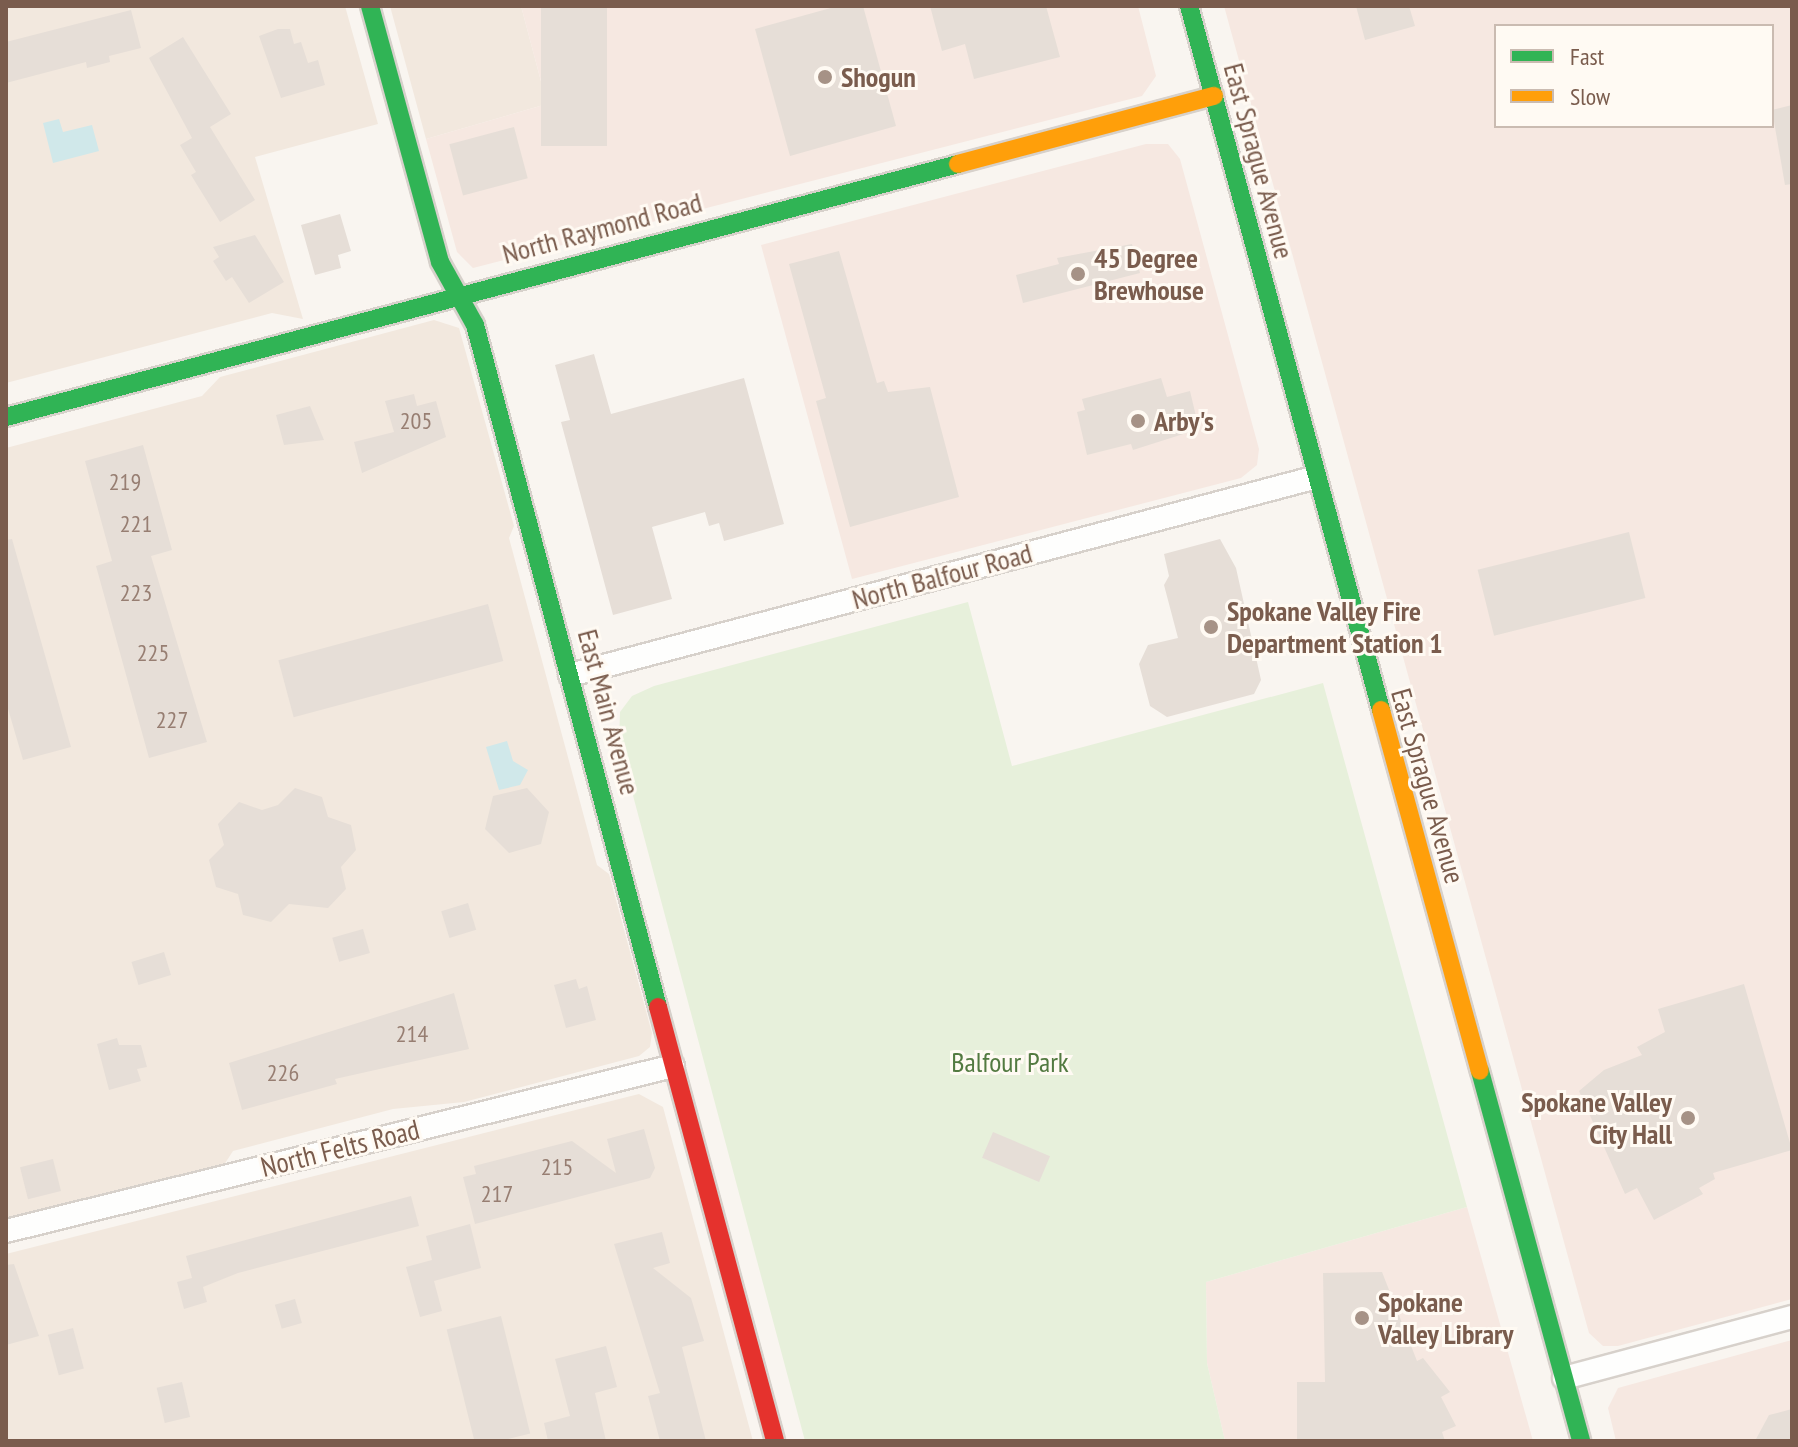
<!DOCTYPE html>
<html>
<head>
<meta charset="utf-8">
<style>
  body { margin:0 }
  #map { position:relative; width:1798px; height:1447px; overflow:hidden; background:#f9f5f0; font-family:"PT Sans Narrow",sans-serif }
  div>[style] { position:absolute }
  .residential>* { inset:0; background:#f2e8de }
  .commercial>* { inset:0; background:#f6e8e1 }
  .green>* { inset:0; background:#e7f0db }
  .water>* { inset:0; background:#d0e8ea }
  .building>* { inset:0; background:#e6ded7; transform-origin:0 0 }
  .roads { filter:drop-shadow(2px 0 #d7d1cb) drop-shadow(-2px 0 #d7d1cb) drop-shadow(0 2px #d7d1cb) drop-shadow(0 -2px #d7d1cb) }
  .street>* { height:22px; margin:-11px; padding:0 11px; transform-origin:11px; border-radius:11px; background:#fefefd }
  .fast>* { height:18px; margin:-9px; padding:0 9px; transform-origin:9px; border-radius:9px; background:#30b455 }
  .slow>* { height:18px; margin:-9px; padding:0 9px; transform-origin:9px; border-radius:9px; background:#ff9f0a }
  .jam>* { height:18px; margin:-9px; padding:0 9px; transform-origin:9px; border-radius:9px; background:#e5322d }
  .dots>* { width:22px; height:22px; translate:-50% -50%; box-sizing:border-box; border:4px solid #fffaf3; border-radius:50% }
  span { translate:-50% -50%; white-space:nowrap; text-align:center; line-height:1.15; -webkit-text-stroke:6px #fffaf3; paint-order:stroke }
  .number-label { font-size:24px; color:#977e72 }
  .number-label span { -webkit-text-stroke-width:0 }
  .poi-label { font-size:28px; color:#7a5c4d; font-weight:700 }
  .left { translate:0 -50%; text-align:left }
  .right { translate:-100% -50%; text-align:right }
  .street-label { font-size:28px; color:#7a5c4d }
  .park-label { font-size:28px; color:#537a41 }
  .frame { position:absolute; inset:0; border:8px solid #7a5c4d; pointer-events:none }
  .legend { position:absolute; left:1494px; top:24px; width:280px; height:104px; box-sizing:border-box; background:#fffaf3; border:2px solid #cabbb1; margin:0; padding:10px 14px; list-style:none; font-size:24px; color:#7a5c4d }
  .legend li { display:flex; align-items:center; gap:16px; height:40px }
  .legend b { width:40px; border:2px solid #cabbb1 }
</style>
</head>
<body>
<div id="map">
  <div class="residential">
    <i style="clip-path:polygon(6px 6px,345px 6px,378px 124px,255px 157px,303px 319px,272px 313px,6px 383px)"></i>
    <i style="clip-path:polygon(390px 6px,521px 6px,547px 104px,426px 139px)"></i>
    <i style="clip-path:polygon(434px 320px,459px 328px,514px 526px,509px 538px,597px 865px,609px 874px,652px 1033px,650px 1047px,639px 1056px,464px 1102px,393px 1109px,233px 1151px,222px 1168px,6px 1224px,6px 448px,202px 396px,220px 377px)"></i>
    <i style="clip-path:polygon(639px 1094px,663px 1107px,753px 1441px,6px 1441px,6px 1254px)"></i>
  </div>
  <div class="commercial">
    <i style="clip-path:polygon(521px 6px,1138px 6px,1156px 76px,1142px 96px,473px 268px,457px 252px,426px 139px,547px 104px)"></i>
    <i style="clip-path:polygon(evenodd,1224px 6px,1792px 6px,1792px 1299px,1618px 1346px,1603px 1346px,1589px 1333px,1224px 6px,1496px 26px,1772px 26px,1772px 126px,1496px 126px,1496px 26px)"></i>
    <i style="clip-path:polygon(1146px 144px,1168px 144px,1180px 159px,1259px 449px,1257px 465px,1241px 478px,852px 579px,761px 245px)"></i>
    <i style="clip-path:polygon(1467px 1207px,1533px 1441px,1225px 1441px,1207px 1363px,1206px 1282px)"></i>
    <i style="clip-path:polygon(1792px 1340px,1792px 1441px,1616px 1441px,1608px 1408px,1618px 1388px)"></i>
  </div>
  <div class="green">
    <i style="clip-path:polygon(968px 602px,1012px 766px,1323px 683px,1467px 1207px,1206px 1282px,1207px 1363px,1225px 1441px,805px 1441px,619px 743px,620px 712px,632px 696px,654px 686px)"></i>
  </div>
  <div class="water">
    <i style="clip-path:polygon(59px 119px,63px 132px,92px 125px,99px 151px,53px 163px,43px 123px)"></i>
    <i style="clip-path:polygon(507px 741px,513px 761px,528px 770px,520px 785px,499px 790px,486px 747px)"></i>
  </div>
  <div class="building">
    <i style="left:541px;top:6px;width:66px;height:140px"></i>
    <i style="clip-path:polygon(838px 6px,863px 6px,896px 126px,790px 156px,755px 29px)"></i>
    <i style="clip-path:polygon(930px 6px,1046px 6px,1060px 57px,974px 79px,965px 44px,942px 51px)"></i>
    <i style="clip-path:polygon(1356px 6px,1409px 6px,1415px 26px,1365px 40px)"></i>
    <i style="clip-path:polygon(131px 10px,141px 48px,109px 56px,110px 62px,87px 68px,86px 62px,6px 83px,6px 42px)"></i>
    <i style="clip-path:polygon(278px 29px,290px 29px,294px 44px,301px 42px,308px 63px,318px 60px,325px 85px,281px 98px,259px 36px)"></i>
    <i style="clip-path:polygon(183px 37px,231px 114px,210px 127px,255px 200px,220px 222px,191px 175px,196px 172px,180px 145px,192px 138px,149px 58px)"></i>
    <i style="clip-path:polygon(1792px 105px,1792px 184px,1785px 185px,1772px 110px)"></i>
    <i style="left:514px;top:127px;width:53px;height:67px;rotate:75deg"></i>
    <i style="clip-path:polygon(340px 214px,351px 251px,338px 255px,341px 268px,315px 275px,301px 225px)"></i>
    <i style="clip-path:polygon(255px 235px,284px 282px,249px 303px,232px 277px,226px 281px,213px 261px,219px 257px,213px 247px)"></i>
    <i style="clip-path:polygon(1132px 244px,1140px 273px,1023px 303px,1016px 275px,1059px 264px,1057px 258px)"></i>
    <i style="clip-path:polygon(839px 251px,877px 383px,884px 381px,888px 392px,930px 387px,959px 497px,850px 527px,816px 401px,826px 398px,789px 264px)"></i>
    <i style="clip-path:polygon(594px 354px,611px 414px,744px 378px,784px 524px,724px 541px,719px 523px,709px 526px,705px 512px,652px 527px,672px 599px,613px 615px,561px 422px,570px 420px,555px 365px)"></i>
    <i style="clip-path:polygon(1161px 378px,1167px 397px,1190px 391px,1199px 429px,1133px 450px,1131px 444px,1087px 455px,1077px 412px,1085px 410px,1082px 399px)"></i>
    <i style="clip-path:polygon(414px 394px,417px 406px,436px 401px,446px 437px,362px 473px,354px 442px,394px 432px,385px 401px)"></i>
    <i style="clip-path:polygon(310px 406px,324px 440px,284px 445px,276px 415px)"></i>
    <i style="clip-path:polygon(143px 445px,172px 550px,151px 556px,207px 742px,149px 758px,96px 566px,112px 561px,85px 461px)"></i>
    <i style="left:1629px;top:532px;width:68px;height:156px;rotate:76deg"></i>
    <i style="clip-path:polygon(12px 539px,71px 747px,23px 760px,6px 702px,6px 540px)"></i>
    <i style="clip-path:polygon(1220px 539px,1236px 568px,1261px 680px,1254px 694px,1167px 717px,1150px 706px,1139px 664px,1148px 645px,1178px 638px,1164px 585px,1169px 576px,1164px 554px)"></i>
    <i style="left:488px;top:604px;width:59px;height:217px;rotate:75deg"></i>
    <i style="clip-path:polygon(295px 788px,322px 797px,328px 817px,351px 825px,356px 850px,341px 867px,346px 889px,328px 908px,289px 904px,271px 922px,243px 915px,238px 894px,216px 887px,209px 860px,224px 845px,218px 824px,239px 802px,262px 810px,278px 805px)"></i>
    <i style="clip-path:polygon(527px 788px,549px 812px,541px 844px,509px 853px,485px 829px,493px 796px)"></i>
    <i style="left:468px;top:903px;width:28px;height:28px;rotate:73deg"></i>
    <i style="left:363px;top:929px;width:25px;height:32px;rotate:74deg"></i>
    <i style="left:164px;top:952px;width:24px;height:34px;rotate:73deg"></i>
    <i style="clip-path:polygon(576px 979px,579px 989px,587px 986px,596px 1020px,566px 1028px,554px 985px)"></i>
    <i style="clip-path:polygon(1744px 984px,1792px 1150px,1713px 1173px,1715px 1179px,1699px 1188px,1703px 1194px,1654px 1220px,1637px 1188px,1625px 1194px,1579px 1091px,1604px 1070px,1642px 1055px,1637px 1047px,1665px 1032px,1658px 1009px)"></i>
    <i style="clip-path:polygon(454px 993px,469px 1049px,335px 1079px,337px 1084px,242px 1110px,229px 1063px)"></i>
    <i style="clip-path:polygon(117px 1038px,119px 1045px,141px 1045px,147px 1067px,137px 1069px,141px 1081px,109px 1090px,97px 1044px)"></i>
    <i style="clip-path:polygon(644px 1129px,655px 1168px,650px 1178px,475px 1224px,463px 1177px,476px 1174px,474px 1166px,572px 1141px,616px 1173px,607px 1139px)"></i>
    <i style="left:993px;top:1132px;width:62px;height:28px;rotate:23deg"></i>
    <i style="left:53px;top:1159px;width:33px;height:34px;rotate:76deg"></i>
    <i style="clip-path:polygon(411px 1196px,419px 1226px,238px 1273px,203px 1287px,207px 1302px,184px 1309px,177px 1282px,192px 1278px,186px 1256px)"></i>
    <i style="clip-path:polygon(470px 1224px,481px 1268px,434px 1281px,442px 1311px,420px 1317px,406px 1267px,432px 1260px,426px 1236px)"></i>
    <i style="clip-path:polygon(662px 1232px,670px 1263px,653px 1268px,691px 1298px,704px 1341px,682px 1347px,706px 1441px,660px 1441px,648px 1396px,660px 1393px,614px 1244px)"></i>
    <i style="clip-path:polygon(14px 1264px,39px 1336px,6px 1345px,6px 1265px)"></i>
    <i style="clip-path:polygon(1382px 1272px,1417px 1361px,1423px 1358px,1450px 1392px,1441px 1397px,1456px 1426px,1442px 1432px,1445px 1441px,1297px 1441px,1297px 1382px,1325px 1382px,1323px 1273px)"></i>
    <i style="left:295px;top:1299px;width:25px;height:21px;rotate:74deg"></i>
    <i style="left:501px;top:1316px;width:121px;height:56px;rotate:76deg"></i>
    <i style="left:73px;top:1328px;width:42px;height:26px;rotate:75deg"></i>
    <i style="clip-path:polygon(606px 1346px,617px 1387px,595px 1393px,606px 1441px,548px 1441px,544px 1423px,570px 1416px,555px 1359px)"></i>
    <i style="left:182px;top:1382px;width:36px;height:26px;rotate:77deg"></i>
    <i style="clip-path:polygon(1792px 1409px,1792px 1441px,1755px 1441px,1769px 1415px)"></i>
  </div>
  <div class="roads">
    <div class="street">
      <i style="left:570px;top:675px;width:769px;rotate:-14.85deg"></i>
      <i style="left:6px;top:1231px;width:687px;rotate:-13.89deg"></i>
      <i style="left:1564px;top:1378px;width:236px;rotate:-15deg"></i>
    </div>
    <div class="fast">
      <i style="left:370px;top:6px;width:265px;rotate:74.7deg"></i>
      <i style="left:440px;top:262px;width:72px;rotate:60.9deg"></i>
      <i style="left:475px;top:325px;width:706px;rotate:74.98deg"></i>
      <i style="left:1189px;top:6px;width:730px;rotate:74.74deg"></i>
      <i style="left:6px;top:417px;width:985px;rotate:-14.88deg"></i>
      <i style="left:1480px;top:1071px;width:384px;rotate:74.7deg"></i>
    </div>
    <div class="slow">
      <i style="left:958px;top:164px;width:265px;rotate:-14.9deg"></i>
      <i style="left:1381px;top:710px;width:374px;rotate:74.7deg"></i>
    </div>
    <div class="jam">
      <i style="left:658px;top:1007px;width:449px;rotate:74.9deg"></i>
    </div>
  </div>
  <div class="dots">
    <i style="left:825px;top:77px;background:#a69286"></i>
    <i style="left:1078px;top:274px;background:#a69286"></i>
    <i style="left:1138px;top:421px;background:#a69286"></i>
    <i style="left:1211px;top:627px;background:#a69286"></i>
    <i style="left:1688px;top:1118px;background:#a69286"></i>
    <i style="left:1362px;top:1318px;background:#a69286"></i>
  </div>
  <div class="number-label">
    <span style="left:416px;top:421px">205</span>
    <span style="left:125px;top:482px">219</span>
    <span style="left:136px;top:524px">221</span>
    <span style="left:136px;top:593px">223</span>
    <span style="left:153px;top:653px">225</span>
    <span style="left:172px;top:720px">227</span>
    <span style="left:412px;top:1034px">214</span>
    <span style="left:283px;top:1073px">226</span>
    <span style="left:557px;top:1167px">215</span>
    <span style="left:497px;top:1194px">217</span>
  </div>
  <div class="poi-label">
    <span class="left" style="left:841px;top:77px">Shogun</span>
    <span class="left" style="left:1094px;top:274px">45 Degree<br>Brewhouse</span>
    <span class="left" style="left:1154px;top:421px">Arby's</span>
    <span class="left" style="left:1227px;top:627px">Spokane Valley Fire<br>Department Station 1</span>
    <span class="right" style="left:1672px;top:1118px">Spokane Valley<br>City Hall</span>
    <span class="left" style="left:1378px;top:1318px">Spokane<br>Valley Library</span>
  </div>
  <div class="street-label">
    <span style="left:1259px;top:161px;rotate:75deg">East Sprague Avenue</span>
    <span style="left:602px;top:228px;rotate:-15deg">North Raymond Road</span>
    <span style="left:942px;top:576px;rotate:-15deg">North Balfour Road</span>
    <span style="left:609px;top:712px;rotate:75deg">East Main Avenue</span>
    <span style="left:1428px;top:786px;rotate:74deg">East Sprague Avenue</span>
    <span style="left:340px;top:1148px;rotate:-14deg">North Felts Road</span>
  </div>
  <div class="park-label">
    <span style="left:1010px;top:1062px">Balfour Park</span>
  </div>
  <div class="frame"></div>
  <ul class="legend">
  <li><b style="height:10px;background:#30b455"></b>Fast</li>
  <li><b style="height:10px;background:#ff9f0a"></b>Slow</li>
  </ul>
</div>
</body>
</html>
